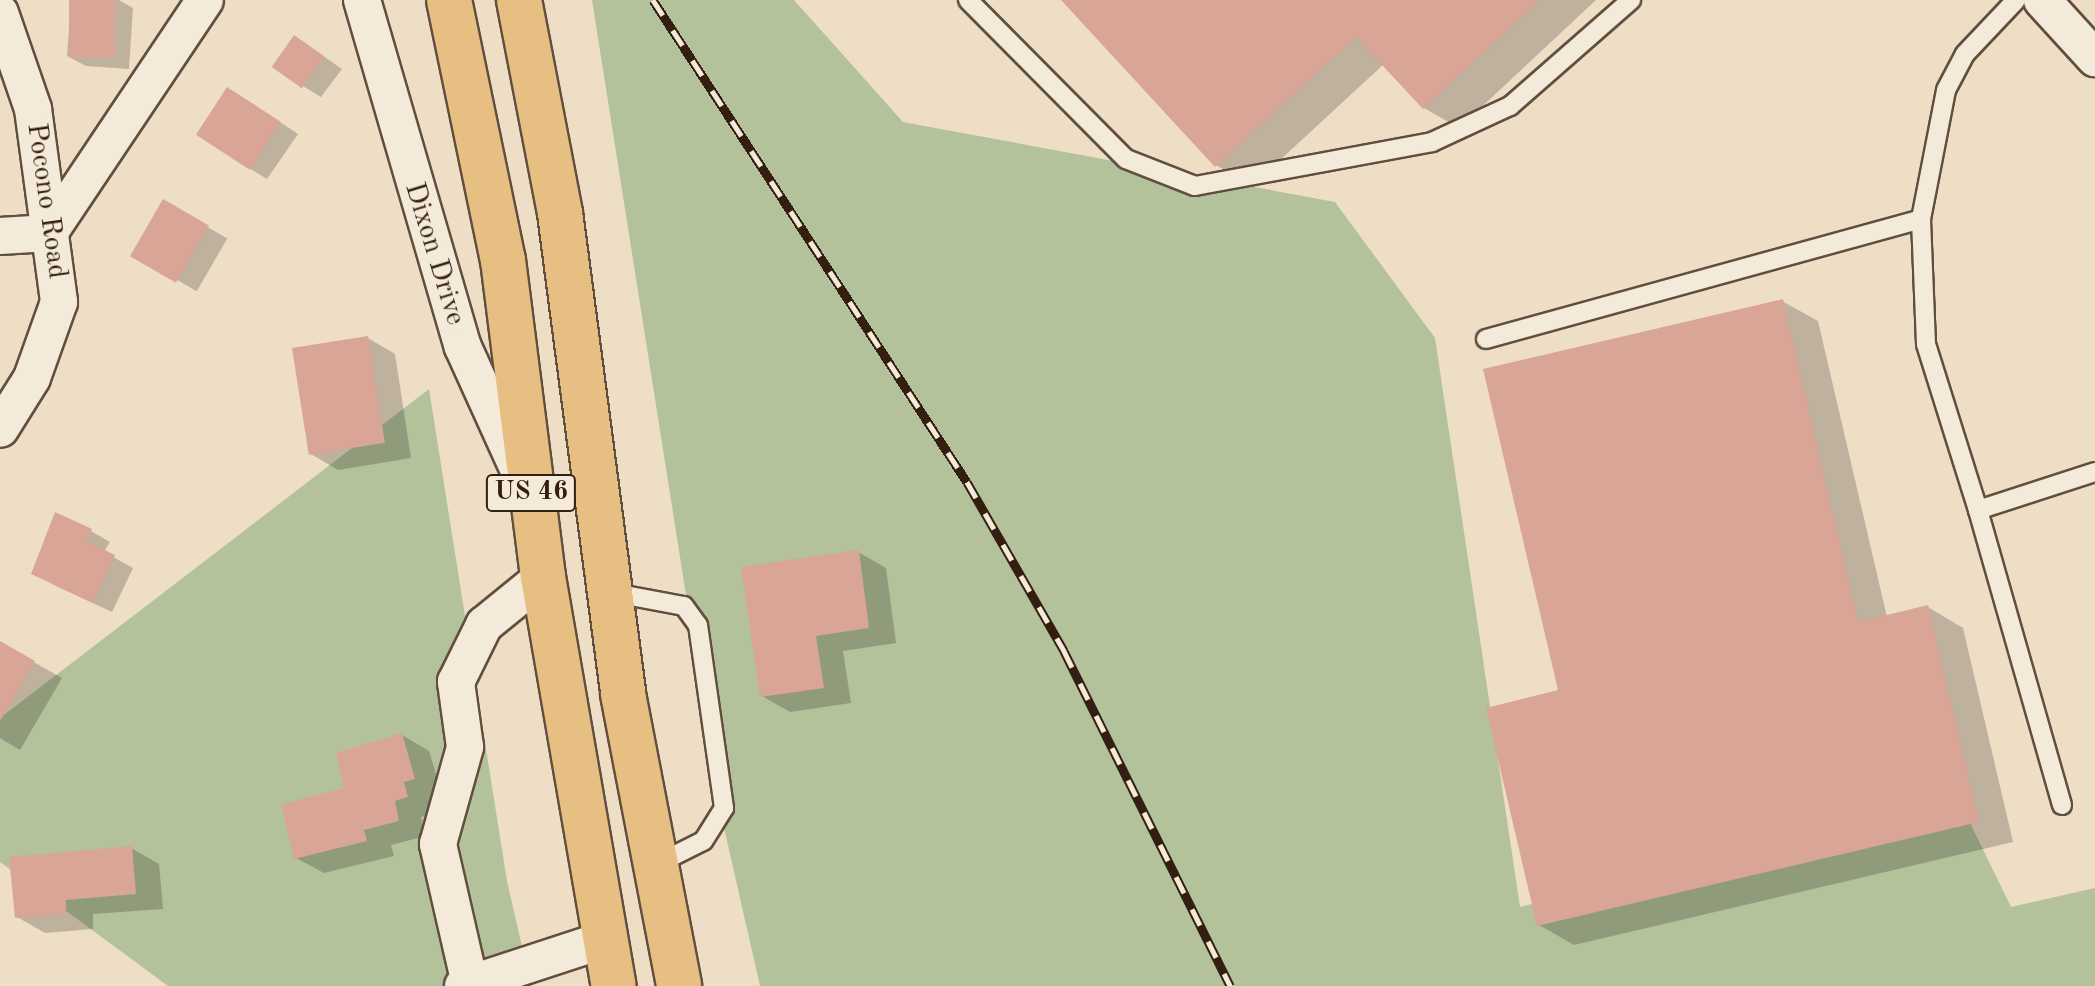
<!DOCTYPE html>
<html>
<head>
<meta charset="utf-8">
<style>
  body { margin:0 }
  #map { position:relative; width:2095px; height:986px; overflow:hidden; background:#eedec6; font-family:"Old Standard TT",serif }
  div>[style] { position:absolute }
  .green>* { inset:0; background:#b3c29a }
  .shadow>* { inset:0; background:#0003; transform-origin:0 0 }
  .building>* { inset:0; background:#d8a596; transform-origin:0 0 }
  .roads { filter:drop-shadow(2px 0 #624e3e) drop-shadow(-2px 0 #624e3e) drop-shadow(0 2px #624e3e) drop-shadow(0 -2px #624e3e) }
  .service>* { height:18px; margin:-9px; padding:0 9px; transform-origin:9px; border-radius:9px; background:#f4eada }
  .minor>* { height:36px; margin:-18px; padding:0 18px; transform-origin:18px; border-radius:18px; background:#f4eada }
  .trunk>* { height:44px; margin:-22px; padding:0 22px; transform-origin:22px; border-radius:22px; background:#e7bf83 }
  .rail>* { height:9px; margin-top:-4.5px; transform-origin:0; background:repeating-linear-gradient(90deg,#f4eada 0 18px,#341e10 0 36px); box-sizing:border-box; border-block:2px solid #341e10 }
  span { translate:-50% -50%; white-space:nowrap; text-align:center; line-height:1.15; -webkit-text-stroke:6px #f4eada; paint-order:stroke }
  .shield-label span { padding:2px 6px; background:#f4eada; border:2px solid; border-radius:6px; -webkit-text-stroke-width:0 }
  .shield-label { font-size:26px; color:#341e10; font-weight:700 }
  .street-label { font-size:28px; color:#341e10 }
</style>
</head>
<body>
<div id="map">
  <div class="green">
    <i style="clip-path:polygon(592px 0,794px 0,903px 122px,1335px 202px,1435px 338px,1520px 907px,1956px 794px,2011px 907px,2095px 888px,2095px 986px,760px 986px,720px 810px)"></i>
    <i style="clip-path:polygon(429px 389px,507px 881px,531px 986px,168px 986px,0 862px,0 718px)"></i>
  </div>
  <div class="shadow">
    <i style="clip-path:polygon(71px 0,119px 0,133px 8px,129px 69px,86px 66px,67px 56px)"></i>
    <i style="clip-path:polygon(1063px 0,1596px 0,1459px 128px,1424px 108px,1384px 64px,1252px 186px,1216px 165px)"></i>
    <i style="clip-path:polygon(313px 49px,342px 69px,321px 97px,303px 86px)"></i>
    <i style="clip-path:polygon(247px 100px,298px 134px,267px 179px,249px 168px)"></i>
    <i style="left:164px;top:202px;width:73px;height:61px;rotate:30deg"></i>
    <i style="clip-path:polygon(1782px 301px,1818px 321px,1887px 617px,1928px 607px,1963px 628px,2013px 842px,1574px 945px,1539px 925px,1561px 692px)"></i>
    <i style="clip-path:polygon(368px 338px,395px 354px,411px 458px,338px 470px,311px 454px)"></i>
    <i style="clip-path:polygon(91px 531px,110px 542px,104px 552px,133px 568px,112px 612px,52px 584px)"></i>
    <i style="clip-path:polygon(858px 552px,886px 568px,896px 643px,843px 651px,851px 703px,790px 712px,762px 696px)"></i>
    <i style="clip-path:polygon(0 643px,62px 678px,20px 750px,0 738px)"></i>
    <i style="clip-path:polygon(402px 735px,429px 751px,442px 794px,431px 798px,435px 813px,421px 817px,426px 836px,391px 845px,394px 856px,324px 873px,296px 858px,346px 790px)"></i>
    <i style="clip-path:polygon(131px 848px,159px 864px,163px 909px,93px 914px,93px 929px,45px 933px,17px 917px)"></i>
  </div>
  <div class="building">
    <i style="left:69px;top:0;width:46px;height:57px"></i>
    <i style="clip-path:polygon(1061px 0,1540px 0,1423px 109px,1356px 37px,1215px 167px)"></i>
    <i style="left:294px;top:35px;width:37px;height:39px;rotate:35deg"></i>
    <i style="left:227px;top:87px;width:64px;height:57px;rotate:33deg"></i>
    <i style="left:163px;top:199px;width:53px;height:66px;rotate:30deg"></i>
    <i style="clip-path:polygon(1783px 299px,1858px 622px,1928px 605px,1979px 822px,1537px 926px,1486px 708px,1558px 690px,1483px 369px)"></i>
    <i style="left:368px;top:336px;width:108px;height:77px;rotate:81deg"></i>
    <i style="clip-path:polygon(55px 512px,92px 529px,86px 541px,115px 555px,93px 603px,31px 574px)"></i>
    <i style="clip-path:polygon(859px 550px,869px 628px,816px 636px,824px 688px,760px 697px,741px 567px)"></i>
    <i style="clip-path:polygon(0 641px,35px 661px,0 721px)"></i>
    <i style="clip-path:polygon(402px 733px,415px 779px,404px 782px,408px 797px,395px 801px,399px 821px,364px 830px,367px 841px,294px 859px,281px 804px,344px 788px,336px 753px)"></i>
    <i style="clip-path:polygon(132px 846px,136px 894px,66px 900px,66px 914px,15px 918px,9px 857px)"></i>
  </div>
  <div class="roads">
    <div class="service">
      <i style="left:968px;top:0;width:224px;rotate:45.2deg"></i>
      <i style="left:1126px;top:159px;width:74px;rotate:21.4deg"></i>
      <i style="left:1195px;top:186px;width:241px;rotate:-10.5deg"></i>
      <i style="left:1432px;top:142px;width:86px;rotate:-24.8deg"></i>
      <i style="left:1510px;top:106px;width:161px;rotate:-41.2deg"></i>
      <i style="left:1486px;top:339px;width:451px;rotate:-15.4deg"></i>
      <i style="left:1978px;top:510px;width:174px;rotate:-107.4deg"></i>
      <i style="left:1926px;top:344px;width:125px;rotate:-92.3deg"></i>
      <i style="left:1921px;top:219px;width:131px;rotate:-79deg"></i>
      <i style="left:1946px;top:90px;width:41px;rotate:-62.2deg"></i>
      <i style="left:1965px;top:54px;width:74px;rotate:-46.6deg"></i>
      <i style="left:609px;top:592px;width:76px;rotate:10.6deg"></i>
      <i style="left:684px;top:606px;width:24px;rotate:54deg"></i>
      <i style="left:698px;top:625px;width:185px;rotate:81.9deg"></i>
      <i style="left:724px;top:808px;width:39px;rotate:122deg"></i>
      <i style="left:703px;top:841px;width:54px;rotate:153.4deg"></i>
      <i style="left:2062px;top:805px;width:307px;rotate:-105.9deg"></i>
      <i style="left:1978px;top:510px;width:123px;rotate:-18deg"></i>
    </div>
    <div class="minor">
      <i style="left:362px;top:0;width:361px;rotate:73.8deg"></i>
      <i style="left:463px;top:347px;width:145px;rotate:65.6deg"></i>
      <i style="left:2042px;top:0;width:79px;rotate:47.6deg"></i>
      <i style="left:0;top:13px;width:102px;rotate:71deg"></i>
      <i style="left:33px;top:109px;width:195px;rotate:82.3deg"></i>
      <i style="left:59px;top:302px;width:81px;rotate:109.6deg"></i>
      <i style="left:32px;top:378px;width:60px;rotate:122.1deg"></i>
      <i style="left:0;top:236px;width:49px;rotate:-3.5deg"></i>
      <i style="left:49px;top:233px;width:280px;rotate:-56.2deg"></i>
      <i style="left:470px;top:984px;width:144px;rotate:-102.9deg"></i>
      <i style="left:438px;top:844px;width:101px;rotate:-74.4deg"></i>
      <i style="left:465px;top:747px;width:66px;rotate:-97.9deg"></i>
      <i style="left:456px;top:682px;width:64px;rotate:-63.8deg"></i>
      <i style="left:484px;top:625px;width:76px;rotate:-39.1deg"></i>
      <i style="left:463px;top:986px;width:148px;rotate:-18.1deg"></i>
    </div>
    <div class="trunk">
      <i style="left:449px;top:0;width:266px;rotate:78.3deg"></i>
      <i style="left:503px;top:260px;width:320px;rotate:82.8deg"></i>
      <i style="left:543px;top:577px;width:415px;rotate:80.2deg"></i>
      <i style="left:519px;top:0;width:217px;rotate:79.1deg"></i>
      <i style="left:560px;top:213px;width:485px;rotate:82.5deg"></i>
      <i style="left:623px;top:694px;width:297px;rotate:79.1deg"></i>
    </div>
  </div>
  <div class="rail">
    <i style="left:653px;top:0;width:575px;rotate:56.92deg"></i>
    <i style="left:967px;top:482px;width:195px;rotate:60.1deg"></i>
    <i style="left:1064px;top:651px;width:374px;rotate:63.6deg"></i>
  </div>
  <div class="shield-label">
    <span style="left:531px;top:493px">US 46</span>
  </div>
  <div class="street-label">
    <span style="left:46px;top:201px;rotate:82deg">Pocono Road</span>
    <span style="left:434px;top:254px;rotate:73deg">Dixon Drive</span>
  </div>
</div>
</body>
</html>
